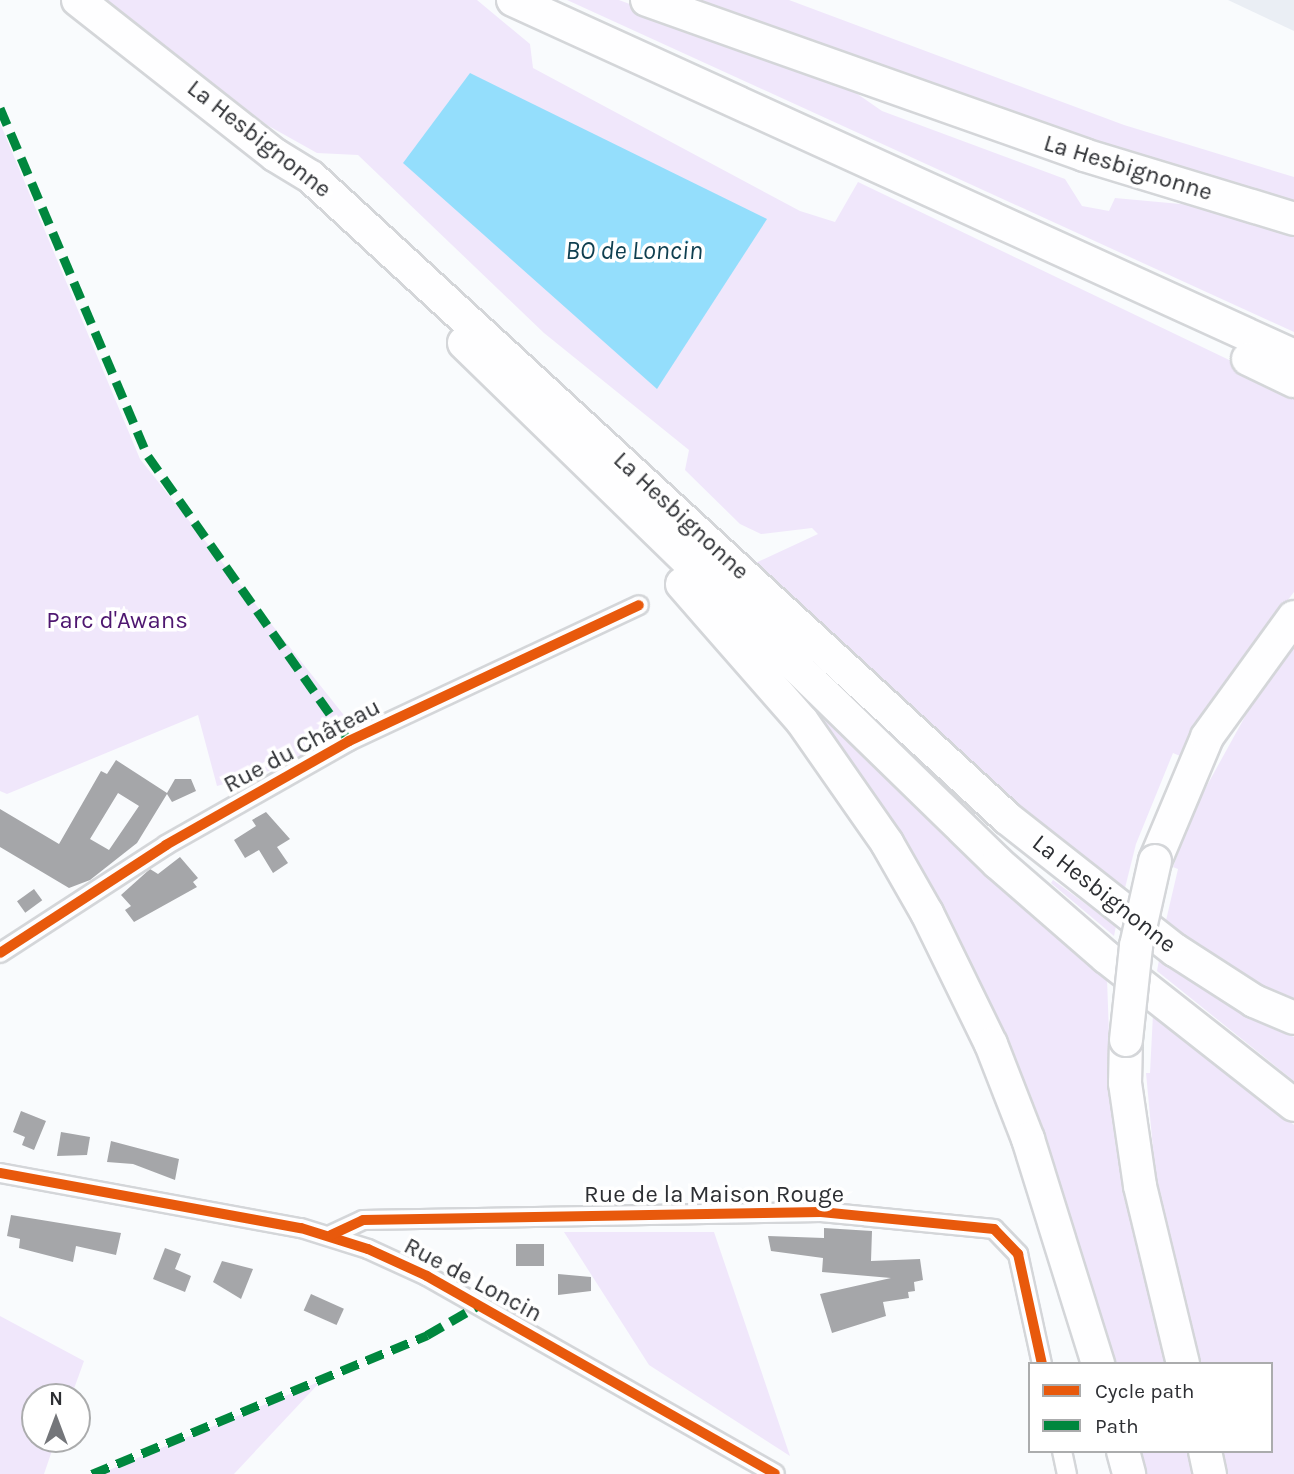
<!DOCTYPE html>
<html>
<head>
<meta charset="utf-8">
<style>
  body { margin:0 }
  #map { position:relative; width:1294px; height:1474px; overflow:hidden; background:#f9fbfd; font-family:Karla,sans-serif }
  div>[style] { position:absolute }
  .built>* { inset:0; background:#eaeef4 }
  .green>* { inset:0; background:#f0e7fb }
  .water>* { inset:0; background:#94defc }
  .building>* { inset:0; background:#a5a6a9; transform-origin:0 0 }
  .roads { filter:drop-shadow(2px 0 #d4d6d9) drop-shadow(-2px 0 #d4d6d9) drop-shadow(0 2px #d4d6d9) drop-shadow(0 -2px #d4d6d9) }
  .street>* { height:18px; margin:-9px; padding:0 9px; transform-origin:9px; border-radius:9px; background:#fefeff }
  .highway>* { height:32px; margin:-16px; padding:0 16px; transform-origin:16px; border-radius:16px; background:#fefeff }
  .bridges { filter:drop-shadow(2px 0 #d4d6d9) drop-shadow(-2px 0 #d4d6d9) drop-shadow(0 2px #d4d6d9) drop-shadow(0 -2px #d4d6d9) }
  .highway-bridge>* { height:32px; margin:-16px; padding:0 16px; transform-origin:16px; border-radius:16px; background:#fefeff }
  .quiet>* { height:9px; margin-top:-4.5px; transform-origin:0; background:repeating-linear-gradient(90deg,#00873e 0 18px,transparent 0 27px) }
  .cycleway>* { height:10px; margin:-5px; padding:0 5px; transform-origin:5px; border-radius:5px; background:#e8590c }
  span { translate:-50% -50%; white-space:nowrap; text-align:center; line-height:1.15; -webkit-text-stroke:7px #fff; paint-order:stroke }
  .street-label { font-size:24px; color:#2d2f33 }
  .park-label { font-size:24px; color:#4e1770 }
  .water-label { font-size:26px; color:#0f3f50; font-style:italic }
  .legend { position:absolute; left:1028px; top:1362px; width:245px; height:91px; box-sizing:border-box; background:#fff; border:2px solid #abacad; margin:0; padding:9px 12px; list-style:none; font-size:21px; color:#2d2f33 }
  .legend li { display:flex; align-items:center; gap:14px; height:35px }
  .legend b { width:35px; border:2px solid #abacad }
  .north { position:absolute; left:21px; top:1383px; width:70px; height:70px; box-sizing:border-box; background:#fff; border:2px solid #abacad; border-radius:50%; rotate:0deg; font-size:19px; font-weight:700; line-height:28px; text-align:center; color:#2d2f33 }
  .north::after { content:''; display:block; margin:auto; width:24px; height:32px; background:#74767a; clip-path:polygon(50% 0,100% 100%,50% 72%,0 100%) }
</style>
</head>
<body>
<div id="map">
  <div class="built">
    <i style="clip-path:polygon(1228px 0,1294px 0,1294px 31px)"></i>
  </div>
  <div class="green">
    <i style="clip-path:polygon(106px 0,477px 0,530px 44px,533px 68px,800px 211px,835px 222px,858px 182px,1294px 391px,1294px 592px,1213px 698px,1180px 756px,1173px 753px,1136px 844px,1123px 896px,1092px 873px,749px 566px,818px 534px,812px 528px,761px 534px,740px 524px,685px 470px,689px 450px,544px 333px,358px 155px,317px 153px,267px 125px)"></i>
    <i style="clip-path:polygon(567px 0,619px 0,843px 84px,882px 111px,1065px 179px,1082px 206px,1109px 211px,1115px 198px,1213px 207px,1294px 230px,1294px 332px)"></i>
    <i style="clip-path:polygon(698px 0,789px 0,1124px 125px,1294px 177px,1294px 200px,1083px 138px)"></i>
    <i style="clip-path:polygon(0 123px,140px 459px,366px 743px,217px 786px,198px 715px,7px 794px,0 791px)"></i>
    <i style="clip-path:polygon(1294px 630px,1294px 1009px,1164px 929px,1178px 869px,1173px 867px,1194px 809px,1253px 702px,1253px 684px)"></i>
    <i style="clip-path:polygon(801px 696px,991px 881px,1107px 978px,1112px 1120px,1123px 1189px,1167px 1364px,1109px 1364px,1044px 1151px)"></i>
    <i style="clip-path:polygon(1053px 880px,1116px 926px,1114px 936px,1051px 883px)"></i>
    <i style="clip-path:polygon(1159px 960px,1222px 1001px,1294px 1037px,1294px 1081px,1157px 971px)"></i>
    <i style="clip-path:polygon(1153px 1014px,1294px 1125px,1294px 1474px,1223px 1474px,1217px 1451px,1271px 1451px,1271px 1364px,1195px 1364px,1151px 1189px,1156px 1181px,1146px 1073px,1150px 1073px)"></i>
    <i style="clip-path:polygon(564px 1232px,714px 1232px,790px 1456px,649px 1365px)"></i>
    <i style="clip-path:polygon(0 1316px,84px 1361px,71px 1397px,35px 1397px,35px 1439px,56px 1439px,44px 1474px,0 1474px)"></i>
    <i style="clip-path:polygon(321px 1381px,234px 1474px,100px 1474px,123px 1464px)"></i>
    <i style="clip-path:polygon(1135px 1451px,1189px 1451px,1195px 1474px,1141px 1474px)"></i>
  </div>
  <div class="water">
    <i style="clip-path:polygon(470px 73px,767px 219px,657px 389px,403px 163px)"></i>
  </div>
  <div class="building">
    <i style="clip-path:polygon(evenodd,116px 760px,167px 793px,175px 779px,191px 779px,196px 791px,172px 802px,167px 794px,137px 843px,90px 880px,69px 888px,0 847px,0 809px,59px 844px,101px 771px,107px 774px,116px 760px,118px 793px,139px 806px,109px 850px,90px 839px,118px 793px)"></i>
    <i style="clip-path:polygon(266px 812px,290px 839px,277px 847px,288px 863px,273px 873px,259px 850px,245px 858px,234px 840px,256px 826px,252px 820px)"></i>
    <i style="clip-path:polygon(180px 857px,198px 878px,193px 882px,197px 887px,134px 922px,125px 910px,131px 906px,121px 895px,150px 869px,158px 874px)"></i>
    <i style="left:34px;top:889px;width:14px;height:21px;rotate:54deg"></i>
    <i style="clip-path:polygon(21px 1111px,46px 1121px,34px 1150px,22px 1145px,25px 1137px,13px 1132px)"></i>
    <i style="clip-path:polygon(61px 1132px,90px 1137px,87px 1155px,57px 1156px)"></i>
    <i style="clip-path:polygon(111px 1141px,179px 1159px,175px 1180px,133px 1164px,107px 1162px)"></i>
    <i style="clip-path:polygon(11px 1215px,121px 1233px,116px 1255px,76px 1246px,73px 1262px,19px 1248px,20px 1239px,7px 1236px)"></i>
    <i style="clip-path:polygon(824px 1228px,872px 1231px,871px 1261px,920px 1259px,923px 1280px,914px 1282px,915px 1291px,908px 1292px,909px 1298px,883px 1302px,886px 1316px,832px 1333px,820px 1294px,891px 1278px,822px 1272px,823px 1258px,771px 1251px,768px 1236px,824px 1238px)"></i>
    <i style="left:544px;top:1244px;width:22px;height:28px;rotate:90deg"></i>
    <i style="clip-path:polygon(165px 1248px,181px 1254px,175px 1269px,191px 1276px,185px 1292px,153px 1279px)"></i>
    <i style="clip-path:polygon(222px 1261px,253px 1269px,241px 1299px,213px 1282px)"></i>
    <i style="clip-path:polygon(558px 1274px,591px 1277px,591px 1291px,558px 1295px)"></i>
    <i style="left:311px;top:1294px;width:36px;height:18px;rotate:24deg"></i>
  </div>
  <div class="roads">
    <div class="street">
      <i style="left:0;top:953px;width:198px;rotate:-33deg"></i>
      <i style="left:166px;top:845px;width:210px;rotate:-29.6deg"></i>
      <i style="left:349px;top:741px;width:320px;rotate:-25.1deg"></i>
      <i style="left:0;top:1173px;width:306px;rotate:10.4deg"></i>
      <i style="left:301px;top:1228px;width:70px;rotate:17.4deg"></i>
      <i style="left:368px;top:1249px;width:65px;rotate:24.6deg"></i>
      <i style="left:427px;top:1276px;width:400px;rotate:29.6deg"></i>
      <i style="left:331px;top:1235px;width:35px;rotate:-25deg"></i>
      <i style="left:363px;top:1220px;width:458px;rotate:-1deg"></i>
      <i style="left:821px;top:1212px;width:174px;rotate:5.6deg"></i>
      <i style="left:994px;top:1229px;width:35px;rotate:46deg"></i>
      <i style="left:1018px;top:1254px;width:113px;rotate:77.7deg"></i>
      <i style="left:1062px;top:1451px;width:24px;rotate:78deg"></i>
    </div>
    <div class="highway">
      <i style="left:78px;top:0;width:251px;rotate:38.2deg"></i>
      <i style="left:275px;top:155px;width:42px;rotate:31.4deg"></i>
      <i style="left:311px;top:177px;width:946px;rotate:42.64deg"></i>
      <i style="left:1007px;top:818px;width:214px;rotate:38.2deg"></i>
      <i style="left:1175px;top:950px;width:94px;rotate:32.8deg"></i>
      <i style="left:1254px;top:1001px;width:43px;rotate:23deg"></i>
      <i style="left:513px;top:0;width:858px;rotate:24.5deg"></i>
      <i style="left:647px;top:0;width:464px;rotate:19.5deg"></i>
      <i style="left:1084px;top:155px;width:220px;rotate:16.9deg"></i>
      <i style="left:464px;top:343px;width:745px;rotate:44.24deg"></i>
      <i style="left:998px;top:863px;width:143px;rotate:41deg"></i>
      <i style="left:1106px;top:957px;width:239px;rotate:38.2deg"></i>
      <i style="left:1248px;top:359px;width:51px;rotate:25.6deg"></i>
      <i style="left:682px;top:584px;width:182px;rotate:48.8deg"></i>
      <i style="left:802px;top:721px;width:149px;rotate:55.1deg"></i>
      <i style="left:887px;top:843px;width:81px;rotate:60.3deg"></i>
      <i style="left:927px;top:913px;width:146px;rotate:64deg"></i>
      <i style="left:991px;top:1044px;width:102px;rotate:68.7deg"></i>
      <i style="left:1028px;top:1139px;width:236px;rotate:72.7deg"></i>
      <i style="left:1155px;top:861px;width:134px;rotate:-67.2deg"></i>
      <i style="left:1207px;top:737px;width:148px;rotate:-54.1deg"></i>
      <i style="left:1126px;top:1040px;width:43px;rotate:91.3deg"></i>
      <i style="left:1125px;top:1083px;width:104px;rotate:81.7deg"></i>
      <i style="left:1140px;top:1186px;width:183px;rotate:76.4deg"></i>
      <i style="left:1123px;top:1451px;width:24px;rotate:75deg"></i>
      <i style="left:1205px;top:1451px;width:24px;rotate:78deg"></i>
    </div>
  </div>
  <div class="bridges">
    <div class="highway-bridge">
      <i style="left:1126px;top:1040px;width:95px;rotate:-83.9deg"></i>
      <i style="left:1136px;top:946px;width:87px;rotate:-77.4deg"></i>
    </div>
  </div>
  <div class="quiet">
    <i style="left:0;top:108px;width:378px;rotate:67deg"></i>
    <i style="left:148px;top:456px;width:349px;rotate:54.8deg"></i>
    <i style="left:92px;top:1474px;width:363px;rotate:-22.5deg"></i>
    <i style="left:427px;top:1335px;width:60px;rotate:-30deg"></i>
  </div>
  <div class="cycleway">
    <i style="left:0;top:953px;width:198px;rotate:-33deg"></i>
    <i style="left:166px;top:845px;width:210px;rotate:-29.6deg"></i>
    <i style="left:349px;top:741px;width:320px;rotate:-25.1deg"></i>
    <i style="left:0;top:1173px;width:306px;rotate:10.4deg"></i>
    <i style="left:301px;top:1228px;width:70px;rotate:17.4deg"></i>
    <i style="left:368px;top:1249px;width:65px;rotate:24.6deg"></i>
    <i style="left:427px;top:1276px;width:400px;rotate:29.6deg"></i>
    <i style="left:331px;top:1235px;width:35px;rotate:-25deg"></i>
    <i style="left:363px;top:1220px;width:458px;rotate:-1deg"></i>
    <i style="left:821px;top:1212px;width:174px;rotate:5.6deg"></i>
    <i style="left:994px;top:1229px;width:35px;rotate:46deg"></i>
    <i style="left:1018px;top:1254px;width:113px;rotate:77.7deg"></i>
  </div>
  <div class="street-label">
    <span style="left:259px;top:139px;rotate:38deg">La Hesbignonne</span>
    <span style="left:1128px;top:168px;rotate:17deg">La Hesbignonne</span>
    <span style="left:681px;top:516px;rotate:43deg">La Hesbignonne</span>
    <span style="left:302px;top:746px;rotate:-28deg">Rue du Château</span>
    <span style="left:1104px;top:894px;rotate:38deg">La Hesbignonne</span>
    <span style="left:714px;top:1195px">Rue de la Maison Rouge</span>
    <span style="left:473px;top:1280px;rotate:28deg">Rue de Loncin</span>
  </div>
  <div class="park-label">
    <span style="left:117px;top:621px">Parc d'Awans</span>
  </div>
  <div class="water-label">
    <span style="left:634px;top:251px">BO de Loncin</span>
  </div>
  <ul class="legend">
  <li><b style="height:9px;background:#e8590c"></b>Cycle path</li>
  <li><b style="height:9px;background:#00873e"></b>Path</li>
  </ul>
  <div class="north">N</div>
</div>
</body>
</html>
